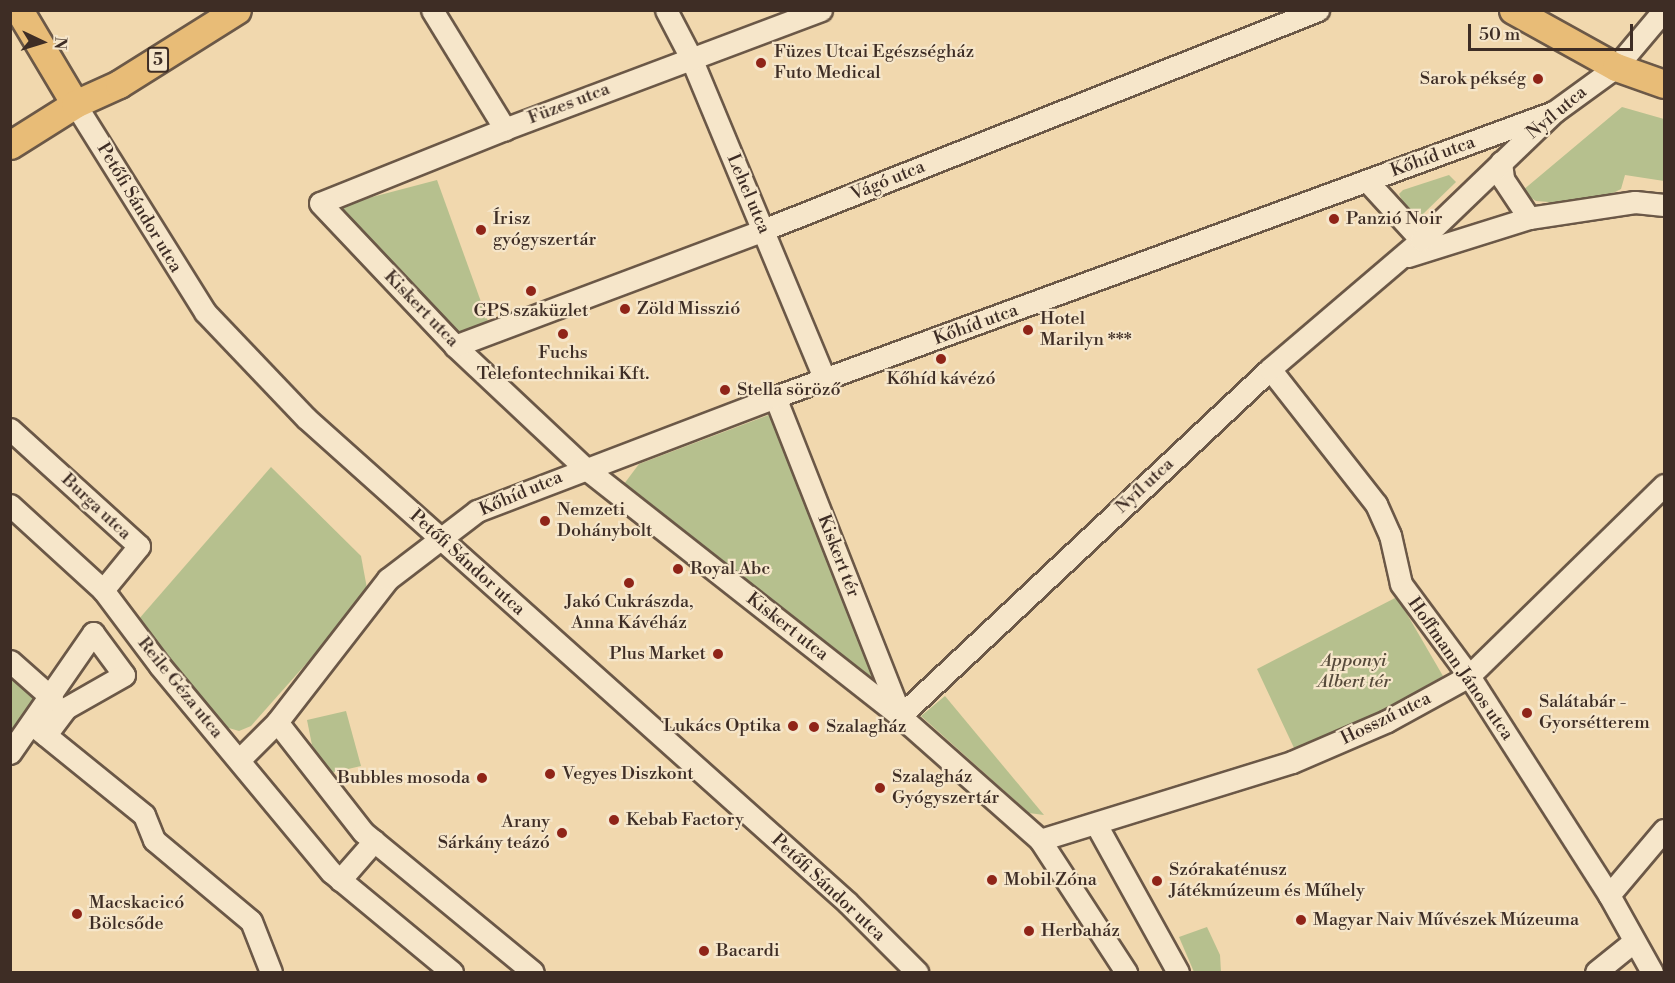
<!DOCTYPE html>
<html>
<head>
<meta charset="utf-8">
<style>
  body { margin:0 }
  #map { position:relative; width:1675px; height:983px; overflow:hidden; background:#f1d8ae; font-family:"Libre Bodoni",serif }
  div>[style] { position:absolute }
  .green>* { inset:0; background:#b6c08e }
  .roads { filter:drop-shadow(2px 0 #6b5847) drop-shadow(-2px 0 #6b5847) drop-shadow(0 2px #6b5847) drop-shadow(0 -2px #6b5847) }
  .minor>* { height:21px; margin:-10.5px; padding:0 10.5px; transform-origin:10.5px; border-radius:10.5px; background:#f6e6ca }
  .major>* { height:27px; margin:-13.5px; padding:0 13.5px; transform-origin:13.5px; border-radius:13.5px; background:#e8bc77 }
  .dots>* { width:16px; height:16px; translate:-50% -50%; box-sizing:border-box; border:3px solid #f6e6ca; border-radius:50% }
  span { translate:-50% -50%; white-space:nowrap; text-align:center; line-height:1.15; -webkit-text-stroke:4.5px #f6e6ca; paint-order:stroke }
  .shield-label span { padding:2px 4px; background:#f6e6ca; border:2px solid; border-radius:4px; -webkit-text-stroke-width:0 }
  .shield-label { font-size:16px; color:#3e2d25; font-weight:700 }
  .poi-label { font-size:18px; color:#3e2d25 }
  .left { translate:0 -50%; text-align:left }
  .right { translate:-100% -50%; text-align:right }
  .street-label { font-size:18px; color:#3e2d25 }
  .park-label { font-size:18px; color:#564a3a; font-style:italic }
  .frame { position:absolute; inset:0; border:12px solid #3e2d25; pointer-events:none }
  .north { position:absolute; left:12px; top:12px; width:60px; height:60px; -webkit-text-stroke:4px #f6e6ca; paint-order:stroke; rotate:94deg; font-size:16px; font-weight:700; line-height:24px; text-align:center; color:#3e2d25 }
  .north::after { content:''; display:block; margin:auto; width:21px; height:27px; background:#3e2d25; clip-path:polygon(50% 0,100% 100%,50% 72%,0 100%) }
  .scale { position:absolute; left:1468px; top:24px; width:165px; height:27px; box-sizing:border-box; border:3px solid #3e2d25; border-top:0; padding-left:8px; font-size:18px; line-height:21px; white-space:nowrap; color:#3e2d25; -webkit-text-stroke:4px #f6e6ca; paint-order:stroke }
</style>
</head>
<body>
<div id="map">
  <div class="green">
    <i style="clip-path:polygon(1622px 107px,1664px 119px,1664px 181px,1625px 175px,1621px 189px,1607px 196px,1561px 203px,1536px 201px,1528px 196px,1523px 190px)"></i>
    <i style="clip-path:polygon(1449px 175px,1456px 182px,1423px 214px,1408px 213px,1399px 194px,1403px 190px)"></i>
    <i style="clip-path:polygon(437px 180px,489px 324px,458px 335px,334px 207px)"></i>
    <i style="clip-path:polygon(774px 413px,879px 689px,624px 484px,639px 464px)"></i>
    <i style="clip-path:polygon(271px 467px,361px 556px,368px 594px,251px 726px,239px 731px,222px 726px,213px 718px,138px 620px)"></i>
    <i style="clip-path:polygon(1397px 597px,1443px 676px,1377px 714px,1295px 750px,1257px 669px)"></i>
    <i style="clip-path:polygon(10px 661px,52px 698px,11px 741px)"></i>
    <i style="clip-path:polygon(945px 696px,1044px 815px,1029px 813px,921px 716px)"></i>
    <i style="clip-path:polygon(346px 711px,361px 766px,331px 773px,312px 745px,307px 720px)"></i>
    <i style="clip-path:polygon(1207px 927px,1220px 955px,1221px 972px,1194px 972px,1179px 937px)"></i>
  </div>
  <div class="roads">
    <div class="minor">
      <i style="left:432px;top:10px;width:140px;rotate:58.5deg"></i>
      <i style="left:666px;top:10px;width:54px;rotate:62.5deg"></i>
      <i style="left:691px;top:58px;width:349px;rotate:67.4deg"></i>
      <i style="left:821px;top:10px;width:338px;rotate:159.4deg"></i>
      <i style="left:505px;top:129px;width:199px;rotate:158.2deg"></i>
      <i style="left:320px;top:203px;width:197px;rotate:46.6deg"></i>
      <i style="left:455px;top:346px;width:178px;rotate:43.2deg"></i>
      <i style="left:585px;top:468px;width:401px;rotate:38.2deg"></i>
      <i style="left:900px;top:716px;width:187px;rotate:41.5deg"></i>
      <i style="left:1040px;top:840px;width:158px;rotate:56.9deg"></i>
      <i style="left:75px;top:104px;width:245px;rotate:58deg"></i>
      <i style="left:205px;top:312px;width:146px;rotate:46.4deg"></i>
      <i style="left:306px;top:418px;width:727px;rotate:41.82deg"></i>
      <i style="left:848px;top:903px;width:98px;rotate:45deg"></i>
      <i style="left:1501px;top:162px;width:17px;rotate:83deg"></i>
      <i style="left:1503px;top:179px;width:47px;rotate:56.3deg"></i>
      <i style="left:1367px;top:181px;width:80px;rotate:47.5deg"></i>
      <i style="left:1408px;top:256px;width:127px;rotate:-17.4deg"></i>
      <i style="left:1529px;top:218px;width:107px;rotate:-8.6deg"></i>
      <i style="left:1635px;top:202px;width:29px;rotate:6deg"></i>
      <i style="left:455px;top:346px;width:329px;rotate:-20.6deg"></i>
      <i style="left:763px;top:230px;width:597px;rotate:-21.62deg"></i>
      <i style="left:1270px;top:369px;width:172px;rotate:51.9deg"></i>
      <i style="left:1376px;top:504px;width:34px;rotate:66deg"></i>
      <i style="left:1390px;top:535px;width:50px;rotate:77.3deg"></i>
      <i style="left:1401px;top:584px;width:114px;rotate:53.5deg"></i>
      <i style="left:1469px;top:676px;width:260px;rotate:57.4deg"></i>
      <i style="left:1609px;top:895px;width:88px;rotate:60.8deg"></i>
      <i style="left:775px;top:397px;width:342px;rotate:68.5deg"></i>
      <i style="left:10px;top:429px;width:174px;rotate:42.2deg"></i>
      <i style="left:139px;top:546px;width:57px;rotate:129.3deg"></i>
      <i style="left:10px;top:505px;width:126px;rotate:42.4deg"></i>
      <i style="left:103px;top:590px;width:95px;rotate:53.1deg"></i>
      <i style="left:160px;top:666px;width:268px;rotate:50.3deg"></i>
      <i style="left:331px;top:872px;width:157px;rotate:39.6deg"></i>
      <i style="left:10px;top:661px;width:56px;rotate:41.4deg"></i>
      <i style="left:900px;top:716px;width:507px;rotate:-43.16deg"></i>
      <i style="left:1270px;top:369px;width:199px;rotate:-40.5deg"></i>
      <i style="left:1421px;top:240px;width:185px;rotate:-43.9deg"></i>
      <i style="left:1554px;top:112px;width:77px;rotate:-36deg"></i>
      <i style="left:1616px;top:67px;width:75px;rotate:-49.9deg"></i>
      <i style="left:277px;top:722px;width:140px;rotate:52deg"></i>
      <i style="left:363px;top:832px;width:220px;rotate:39.5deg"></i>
      <i style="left:33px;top:725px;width:143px;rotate:39deg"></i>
      <i style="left:144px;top:815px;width:27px;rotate:68deg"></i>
      <i style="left:154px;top:840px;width:126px;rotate:39.9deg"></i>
      <i style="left:251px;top:921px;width:55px;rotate:68.6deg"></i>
      <i style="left:10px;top:753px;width:146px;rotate:-55.3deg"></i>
      <i style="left:93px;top:633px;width:52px;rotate:53.6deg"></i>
      <i style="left:124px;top:675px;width:67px;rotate:150.4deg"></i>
      <i style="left:66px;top:708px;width:34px;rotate:127deg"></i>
      <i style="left:239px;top:760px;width:54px;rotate:-45deg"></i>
      <i style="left:277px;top:722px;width:181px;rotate:-52.2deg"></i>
      <i style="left:388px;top:579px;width:112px;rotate:-37.4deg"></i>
      <i style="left:477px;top:511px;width:319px;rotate:-20.9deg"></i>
      <i style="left:775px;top:397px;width:829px;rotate:-20.1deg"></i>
      <i style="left:1097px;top:826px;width:167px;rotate:61deg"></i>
      <i style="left:1040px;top:840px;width:264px;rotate:-17.2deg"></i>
      <i style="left:1292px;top:762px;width:103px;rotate:-23.3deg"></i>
      <i style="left:1387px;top:721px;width:94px;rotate:-28.8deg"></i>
      <i style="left:1469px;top:676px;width:273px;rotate:-44.4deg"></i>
      <i style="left:340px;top:880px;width:52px;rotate:-48.9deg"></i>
      <i style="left:1609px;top:895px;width:85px;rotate:-49.8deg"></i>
      <i style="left:1596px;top:972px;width:48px;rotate:-39deg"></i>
    </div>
    <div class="major">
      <i style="left:19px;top:10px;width:109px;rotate:59.2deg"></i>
      <i style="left:1513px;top:10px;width:118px;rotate:29deg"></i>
      <i style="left:1616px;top:67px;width:51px;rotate:19.5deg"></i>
      <i style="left:10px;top:145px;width:77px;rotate:-32.2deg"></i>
      <i style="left:75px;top:104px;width:48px;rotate:-24.4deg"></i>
      <i style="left:119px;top:84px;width:139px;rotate:-32.1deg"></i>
    </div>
  </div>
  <div class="dots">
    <i style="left:761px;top:63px;background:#8f2418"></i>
    <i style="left:1538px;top:79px;background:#8f2418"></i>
    <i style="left:1334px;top:219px;background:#8f2418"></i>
    <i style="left:481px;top:230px;background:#8f2418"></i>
    <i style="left:531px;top:291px;background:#8f2418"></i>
    <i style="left:625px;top:309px;background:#8f2418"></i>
    <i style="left:1028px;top:330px;background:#8f2418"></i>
    <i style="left:563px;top:334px;background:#8f2418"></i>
    <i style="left:941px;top:359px;background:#8f2418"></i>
    <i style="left:725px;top:390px;background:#8f2418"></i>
    <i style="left:545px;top:521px;background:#8f2418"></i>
    <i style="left:678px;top:569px;background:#8f2418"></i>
    <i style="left:629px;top:583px;background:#8f2418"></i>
    <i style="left:718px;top:654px;background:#8f2418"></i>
    <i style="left:1527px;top:713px;background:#8f2418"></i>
    <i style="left:793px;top:726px;background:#8f2418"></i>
    <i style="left:814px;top:727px;background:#8f2418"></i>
    <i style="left:550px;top:774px;background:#8f2418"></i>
    <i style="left:482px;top:778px;background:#8f2418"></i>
    <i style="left:880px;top:788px;background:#8f2418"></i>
    <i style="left:614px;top:820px;background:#8f2418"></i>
    <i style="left:562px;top:833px;background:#8f2418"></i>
    <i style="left:992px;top:880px;background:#8f2418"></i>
    <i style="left:1157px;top:881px;background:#8f2418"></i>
    <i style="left:77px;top:914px;background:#8f2418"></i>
    <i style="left:1301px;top:920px;background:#8f2418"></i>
    <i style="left:1029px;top:931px;background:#8f2418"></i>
    <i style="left:704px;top:951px;background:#8f2418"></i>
  </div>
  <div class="shield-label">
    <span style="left:158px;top:60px">5</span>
  </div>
  <div class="poi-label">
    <span class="left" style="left:774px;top:63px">Füzes Utcai Egészségház<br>Futo Medical</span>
    <span class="right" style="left:1526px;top:79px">Sarok pékség</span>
    <span class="left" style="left:1346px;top:219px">Panzió Noir</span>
    <span class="left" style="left:493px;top:230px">Írisz<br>gyógyszertár</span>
    <span class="left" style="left:637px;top:309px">Zöld Misszió</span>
    <span style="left:531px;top:311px">GPS szaküzlet</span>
    <span class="left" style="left:1040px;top:330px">Hotel<br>Marilyn ***</span>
    <span style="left:563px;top:364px">Fuchs<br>Telefontechnikai Kft.</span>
    <span style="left:941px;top:379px">Kőhíd kávézó</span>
    <span class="left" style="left:737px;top:390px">Stella söröző</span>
    <span class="left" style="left:557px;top:521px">Nemzeti<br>Dohánybolt</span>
    <span class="left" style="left:690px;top:569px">Royal Abc</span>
    <span style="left:629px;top:613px">Jakó Cukrászda,<br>Anna Kávéház</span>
    <span class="right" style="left:706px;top:654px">Plus Market</span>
    <span class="left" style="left:1539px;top:713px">Salátabár -<br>Gyorsétterem</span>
    <span class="right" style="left:781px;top:726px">Lukács Optika</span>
    <span class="left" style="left:826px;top:727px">Szalagház</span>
    <span class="left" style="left:562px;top:774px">Vegyes Diszkont</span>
    <span class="right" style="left:470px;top:778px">Bubbles mosoda</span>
    <span class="left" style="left:892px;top:788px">Szalagház<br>Gyógyszertár</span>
    <span class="left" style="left:626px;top:820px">Kebab Factory</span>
    <span class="right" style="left:550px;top:833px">Arany<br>Sárkány teázó</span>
    <span class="left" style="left:1169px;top:881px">Szórakaténusz<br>Játékmúzeum és Műhely</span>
    <span class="left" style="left:1004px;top:880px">Mobil Zóna</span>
    <span class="left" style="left:89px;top:914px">Macskacicó<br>Bölcsőde</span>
    <span class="left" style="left:1313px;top:920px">Magyar Naiv Művészek Múzeuma</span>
    <span class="left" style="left:1041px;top:931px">Herbaház</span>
    <span class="left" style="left:716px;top:951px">Bacardi</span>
  </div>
  <div class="street-label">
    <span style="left:569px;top:104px;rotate:-21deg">Füzes utca</span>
    <span style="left:1557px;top:113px;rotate:-40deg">Nyíl utca</span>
    <span style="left:1433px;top:157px;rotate:-20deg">Kőhíd utca</span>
    <span style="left:888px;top:181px;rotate:-22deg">Vágó utca</span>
    <span style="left:748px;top:194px;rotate:67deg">Lehel utca</span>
    <span style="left:139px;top:208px;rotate:59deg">Petőfi Sándor utca</span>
    <span style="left:421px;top:309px;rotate:46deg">Kiskert utca</span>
    <span style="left:976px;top:325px;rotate:-20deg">Kőhíd utca</span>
    <span style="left:1145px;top:486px;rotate:-43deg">Nyíl utca</span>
    <span style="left:521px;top:494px;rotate:-23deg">Kőhíd utca</span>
    <span style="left:96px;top:507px;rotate:43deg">Burga utca</span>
    <span style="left:838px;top:556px;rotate:69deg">Kiskert tér</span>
    <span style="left:467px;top:563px;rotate:42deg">Petőfi Sándor utca</span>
    <span style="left:787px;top:627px;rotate:38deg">Kiskert utca</span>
    <span style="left:1460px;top:669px;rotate:55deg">Hoffmann János utca</span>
    <span style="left:180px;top:688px;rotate:51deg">Reile Géza utca</span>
    <span style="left:1386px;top:719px;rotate:-26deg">Hosszú utca</span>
    <span style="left:828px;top:888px;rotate:43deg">Petőfi Sándor utca</span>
  </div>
  <div class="park-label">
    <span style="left:1354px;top:672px">Apponyi<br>Albert tér</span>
  </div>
  <div class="frame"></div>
  <div class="north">N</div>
  <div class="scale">50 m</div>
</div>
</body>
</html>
